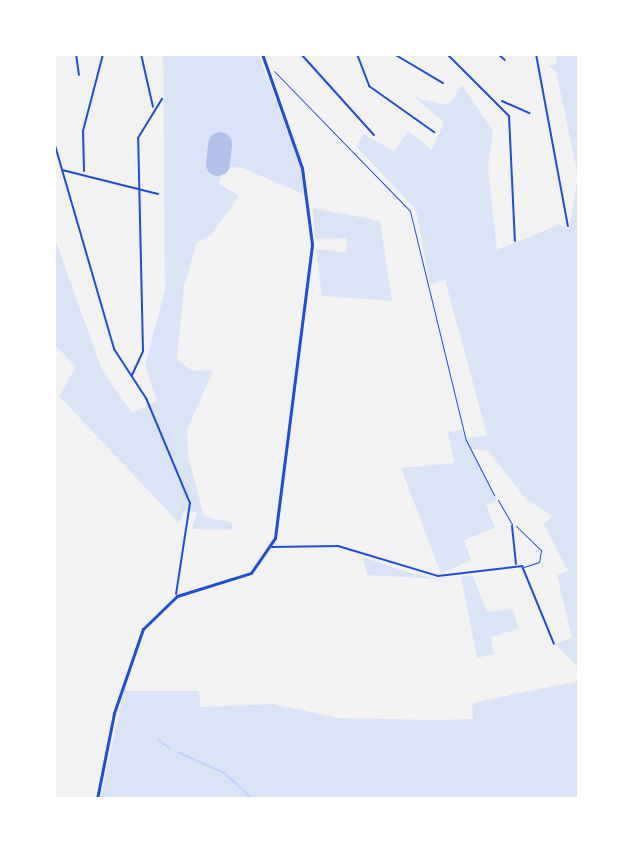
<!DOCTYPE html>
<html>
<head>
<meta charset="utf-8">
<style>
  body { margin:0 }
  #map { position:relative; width:633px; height:853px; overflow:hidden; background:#f2f2f2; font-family:Figtree,sans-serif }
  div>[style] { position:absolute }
  .green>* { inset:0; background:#dbe4f7 }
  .stream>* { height:2px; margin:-1px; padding:0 1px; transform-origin:1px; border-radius:1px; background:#bfd3fe }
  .runway>* { height:24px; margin:-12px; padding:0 12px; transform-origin:12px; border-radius:12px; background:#b2c1ea }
  .path>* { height:1px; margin:-0.5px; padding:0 0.5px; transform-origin:0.5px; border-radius:0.5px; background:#1d4ed8 }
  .service>* { height:1px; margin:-0.5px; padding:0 0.5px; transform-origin:0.5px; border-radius:0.5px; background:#1d4ed8 }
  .minor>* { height:2px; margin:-1px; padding:0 1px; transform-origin:1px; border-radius:1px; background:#1d4ed8 }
  .tertiary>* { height:3px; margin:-1.5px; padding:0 1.5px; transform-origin:1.5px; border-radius:1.5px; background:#1d4ed8 }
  span { translate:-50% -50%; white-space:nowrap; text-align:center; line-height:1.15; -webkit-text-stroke:7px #fff; paint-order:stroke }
  .frame { position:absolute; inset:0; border:56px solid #fff; pointer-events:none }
</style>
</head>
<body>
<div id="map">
  <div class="green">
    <i style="clip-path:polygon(163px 54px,258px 54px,302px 168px,305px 195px,240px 167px,224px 169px,219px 184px,239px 196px,211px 235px,197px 242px,184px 286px,177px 359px,191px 370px,213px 371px,187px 430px,188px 456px,204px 516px,232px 523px,232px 530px,192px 529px,197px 512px,184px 511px,179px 523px,59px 396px,76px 367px,54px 344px,54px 236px,102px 370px,132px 413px,157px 401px,145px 366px,165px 290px)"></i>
    <i style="clip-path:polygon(556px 54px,579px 54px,579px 668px,555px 644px,572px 638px,557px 575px,568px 571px,544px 525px,552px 516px,526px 499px,488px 451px,470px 449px,467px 438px,487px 435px,445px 280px,430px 284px,416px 210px,356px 146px,364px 134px,394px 151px,408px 131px,432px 150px,444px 122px,415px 98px,448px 105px,462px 85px,493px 131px,488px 168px,497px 250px,560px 224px,569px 230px,578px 176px,556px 71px,548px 66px,557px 64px)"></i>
    <i style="clip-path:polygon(313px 208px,380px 221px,392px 301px,322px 296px,316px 249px,347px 253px,346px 238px,315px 239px)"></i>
    <i style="clip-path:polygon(462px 430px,497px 500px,486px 505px,495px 528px,464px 540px,471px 560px,441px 574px,401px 468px,454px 463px,448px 432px)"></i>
    <i style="clip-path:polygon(363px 557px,404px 571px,438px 579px,367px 575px)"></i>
    <i style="clip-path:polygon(461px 576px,473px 576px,487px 612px,513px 609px,519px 629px,491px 637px,494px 654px,477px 658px)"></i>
    <i style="clip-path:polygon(128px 674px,126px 691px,199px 691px,201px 707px,273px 704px,338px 718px,436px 720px,473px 719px,472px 703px,579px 681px,579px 799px,100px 799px)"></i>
  </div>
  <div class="stream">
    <i style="left:158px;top:740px;width:14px;rotate:34deg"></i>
    <i style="left:178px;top:752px;width:51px;rotate:24.5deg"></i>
    <i style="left:224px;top:773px;width:39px;rotate:42deg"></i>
  </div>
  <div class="runway">
    <i style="left:218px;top:164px;width:20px;rotate:-84deg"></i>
  </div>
  <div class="path">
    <i style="left:274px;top:71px;width:195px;rotate:45.8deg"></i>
    <i style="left:410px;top:211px;width:236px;rotate:76.3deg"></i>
    <i style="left:466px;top:440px;width:62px;rotate:63deg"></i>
  </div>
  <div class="service">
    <i style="left:498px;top:500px;width:28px;rotate:60deg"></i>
    <i style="left:516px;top:526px;width:35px;rotate:44deg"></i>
    <i style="left:541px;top:550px;width:12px;rotate:99deg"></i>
    <i style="left:539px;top:562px;width:16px;rotate:162deg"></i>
  </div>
  <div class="minor">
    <i style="left:76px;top:54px;width:21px;rotate:82deg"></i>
    <i style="left:141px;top:54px;width:54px;rotate:77.2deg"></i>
    <i style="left:301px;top:54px;width:109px;rotate:48deg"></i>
    <i style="left:357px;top:54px;width:34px;rotate:69deg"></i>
    <i style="left:369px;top:86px;width:80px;rotate:35.3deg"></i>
    <i style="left:394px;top:54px;width:57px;rotate:30.6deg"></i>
    <i style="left:447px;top:54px;width:88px;rotate:45deg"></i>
    <i style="left:509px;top:116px;width:125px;rotate:87.3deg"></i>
    <i style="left:498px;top:54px;width:9px;rotate:41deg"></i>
    <i style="left:536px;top:54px;width:175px;rotate:79.5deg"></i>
    <i style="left:502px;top:101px;width:30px;rotate:24deg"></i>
    <i style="left:54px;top:142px;width:216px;rotate:73.8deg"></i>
    <i style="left:114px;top:349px;width:59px;rotate:56.9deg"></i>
    <i style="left:146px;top:398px;width:114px;rotate:67.3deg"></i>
    <i style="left:190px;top:503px;width:92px;rotate:98.7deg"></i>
    <i style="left:62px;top:170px;width:99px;rotate:14deg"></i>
    <i style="left:84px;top:171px;width:40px;rotate:-91.4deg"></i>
    <i style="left:83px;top:131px;width:80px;rotate:-75.4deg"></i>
    <i style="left:132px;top:375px;width:26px;rotate:-65deg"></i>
    <i style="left:143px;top:351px;width:213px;rotate:-91.3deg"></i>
    <i style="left:138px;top:138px;width:46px;rotate:-58.4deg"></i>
    <i style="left:512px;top:526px;width:38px;rotate:84deg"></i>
    <i style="left:272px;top:547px;width:66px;rotate:-0.9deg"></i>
    <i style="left:338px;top:546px;width:104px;rotate:16.7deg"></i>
    <i style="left:438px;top:576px;width:85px;rotate:-6.8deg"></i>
    <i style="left:522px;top:566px;width:84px;rotate:67.7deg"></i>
  </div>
  <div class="tertiary">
    <i style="left:97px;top:799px;width:88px;rotate:-78.8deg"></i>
    <i style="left:114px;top:713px;width:89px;rotate:-71deg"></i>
    <i style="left:143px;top:629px;width:47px;rotate:-44.1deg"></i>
    <i style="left:177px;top:596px;width:77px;rotate:-17.3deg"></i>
    <i style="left:251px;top:573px;width:42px;rotate:-55.6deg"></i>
    <i style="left:275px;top:538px;width:296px;rotate:-82.8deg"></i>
    <i style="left:312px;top:244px;width:77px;rotate:-97.5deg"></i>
    <i style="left:302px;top:168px;width:121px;rotate:-109.3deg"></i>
  </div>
  <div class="frame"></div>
</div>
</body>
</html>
